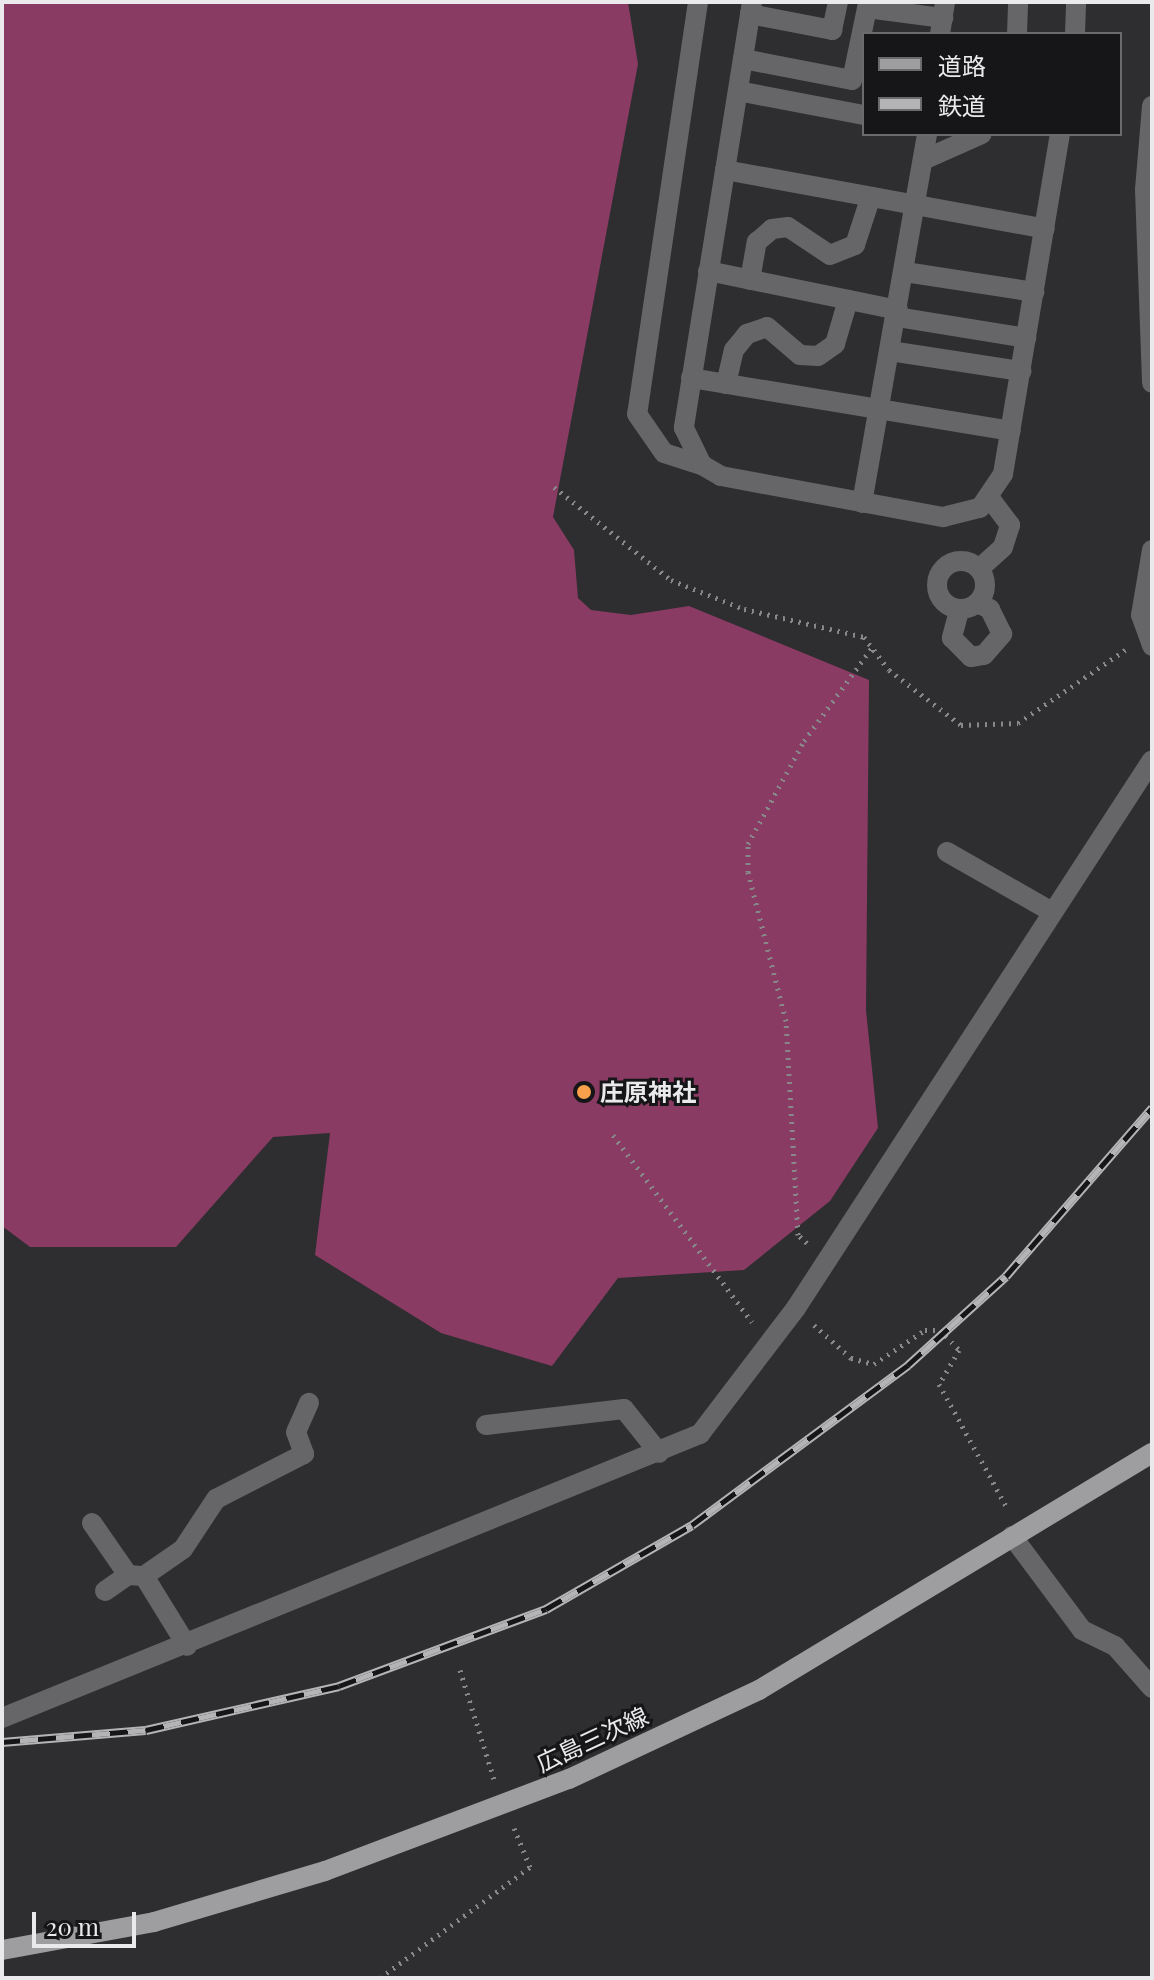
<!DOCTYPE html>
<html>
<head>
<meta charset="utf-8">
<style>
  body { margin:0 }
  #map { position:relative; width:1154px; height:1980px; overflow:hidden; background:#2e2d2f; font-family:"Playfair Display","Noto Sans JP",serif }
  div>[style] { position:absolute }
  .forest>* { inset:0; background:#893b63 }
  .path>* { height:5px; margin-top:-2.5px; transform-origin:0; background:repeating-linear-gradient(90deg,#888789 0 2px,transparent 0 8px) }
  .lane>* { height:20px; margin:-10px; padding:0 10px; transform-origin:10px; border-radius:10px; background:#666668 }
  .lane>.ring { margin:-10px; padding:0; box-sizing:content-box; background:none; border:20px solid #666668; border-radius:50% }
  .street>* { height:20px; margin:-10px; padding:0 10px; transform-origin:10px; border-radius:10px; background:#666668 }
  .primary>* { height:20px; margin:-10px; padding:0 10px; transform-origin:10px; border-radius:10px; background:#9e9ea1 }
  .rail>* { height:9px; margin-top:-4.5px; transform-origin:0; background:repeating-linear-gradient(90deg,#161517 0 18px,#b4b3b5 0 36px); box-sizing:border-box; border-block:2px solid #b4b3b5 }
  .dots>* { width:22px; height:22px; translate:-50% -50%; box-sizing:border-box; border:4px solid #161517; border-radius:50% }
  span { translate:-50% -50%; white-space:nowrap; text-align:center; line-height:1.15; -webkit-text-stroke:6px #161517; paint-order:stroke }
  .poi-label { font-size:24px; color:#eae9eb; font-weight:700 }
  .left { translate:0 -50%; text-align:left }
  .street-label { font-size:24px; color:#eae9eb }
  .frame { position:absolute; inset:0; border:4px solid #eae9eb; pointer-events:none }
  .legend { position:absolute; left:862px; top:32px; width:260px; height:104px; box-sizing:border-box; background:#161517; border:2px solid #6b6a6c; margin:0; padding:10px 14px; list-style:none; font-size:24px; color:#eae9eb }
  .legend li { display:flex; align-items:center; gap:16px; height:40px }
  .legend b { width:40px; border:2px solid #6b6a6c }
  .scale { position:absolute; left:32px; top:1912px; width:104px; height:36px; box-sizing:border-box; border:4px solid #eae9eb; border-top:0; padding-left:10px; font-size:24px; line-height:28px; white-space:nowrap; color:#eae9eb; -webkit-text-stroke:6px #161517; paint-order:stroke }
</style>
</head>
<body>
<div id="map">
  <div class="forest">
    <i style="clip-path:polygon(2px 2px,628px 2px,638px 64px,553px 517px,574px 550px,578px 598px,591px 610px,631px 615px,689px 606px,869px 680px,866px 1010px,878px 1128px,830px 1201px,744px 1270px,618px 1278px,552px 1366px,441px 1333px,315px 1255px,330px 1133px,273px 1137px,176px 1247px,30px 1247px,2px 1226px)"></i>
  </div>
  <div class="path">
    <i style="left:554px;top:487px;width:149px;rotate:38.5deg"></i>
    <i style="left:671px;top:580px;width:79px;rotate:21.7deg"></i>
    <i style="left:744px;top:609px;width:123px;rotate:13.1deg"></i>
    <i style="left:864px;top:637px;width:41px;rotate:52.9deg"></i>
    <i style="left:889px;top:670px;width:91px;rotate:37.4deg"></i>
    <i style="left:961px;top:725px;width:57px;rotate:-2deg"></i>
    <i style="left:1018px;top:723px;width:130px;rotate:-34.3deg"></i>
    <i style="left:613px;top:1135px;width:233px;rotate:53.4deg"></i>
    <i style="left:807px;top:1243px;width:12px;rotate:-138deg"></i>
    <i style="left:798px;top:1235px;width:214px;rotate:-93.2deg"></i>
    <i style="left:786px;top:1021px;width:154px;rotate:-104.3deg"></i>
    <i style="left:748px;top:872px;width:28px;rotate:-90deg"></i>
    <i style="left:748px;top:844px;width:117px;rotate:-61.5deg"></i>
    <i style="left:804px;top:741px;width:117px;rotate:-54deg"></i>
    <i style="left:814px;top:1325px;width:50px;rotate:41.7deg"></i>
    <i style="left:851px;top:1358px;width:24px;rotate:15deg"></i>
    <i style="left:874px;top:1364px;width:61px;rotate:-33.7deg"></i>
    <i style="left:925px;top:1330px;width:15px"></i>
    <i style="left:940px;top:1330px;width:28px;rotate:46deg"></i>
    <i style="left:959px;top:1350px;width:39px;rotate:120deg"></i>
    <i style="left:939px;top:1384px;width:139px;rotate:61.2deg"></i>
    <i style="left:460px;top:1670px;width:114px;rotate:72.7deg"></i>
    <i style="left:380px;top:1978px;width:187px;rotate:-36.5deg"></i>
    <i style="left:530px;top:1867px;width:42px;rotate:-112.3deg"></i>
  </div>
  <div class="lane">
    <i style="left:698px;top:2px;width:416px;rotate:98.4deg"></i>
    <i style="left:637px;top:414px;width:47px;rotate:55.3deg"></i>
    <i style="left:664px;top:453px;width:40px;rotate:18deg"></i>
    <i style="left:752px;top:2px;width:431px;rotate:99.1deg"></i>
    <i style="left:684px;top:428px;width:41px;rotate:64.1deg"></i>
    <i style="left:702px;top:465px;width:22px;rotate:30deg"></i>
    <i style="left:721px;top:476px;width:226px;rotate:10.5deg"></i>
    <i style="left:943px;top:517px;width:38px;rotate:-14deg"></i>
    <i style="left:980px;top:508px;width:41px;rotate:-55.9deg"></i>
    <i style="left:1003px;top:474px;width:345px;rotate:-80.5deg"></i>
    <i style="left:750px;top:14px;width:84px;rotate:11deg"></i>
    <i style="left:832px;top:30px;width:29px;rotate:-78deg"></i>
    <i style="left:940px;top:34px;width:32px;rotate:-81deg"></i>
    <i style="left:1017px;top:34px;width:32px;rotate:-88deg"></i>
    <i style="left:1075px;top:34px;width:32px;rotate:-88deg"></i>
    <i style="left:743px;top:59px;width:111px;rotate:10.9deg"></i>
    <i style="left:852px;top:80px;width:74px;rotate:-78.2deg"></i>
    <i style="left:867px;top:8px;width:77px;rotate:7.5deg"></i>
    <i style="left:738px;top:91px;width:128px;rotate:10.8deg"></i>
    <i style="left:923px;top:160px;width:64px;rotate:-23.8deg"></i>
    <i style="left:725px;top:170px;width:325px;rotate:10.4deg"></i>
    <i style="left:708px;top:271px;width:194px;rotate:11.6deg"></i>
    <i style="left:905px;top:272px;width:131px;rotate:8.8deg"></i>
    <i style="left:750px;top:280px;width:39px;rotate:-80deg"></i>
    <i style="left:757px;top:242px;width:20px;rotate:-41deg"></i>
    <i style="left:772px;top:229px;width:16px;rotate:-7deg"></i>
    <i style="left:788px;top:227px;width:50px;rotate:33.7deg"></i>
    <i style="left:830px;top:255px;width:27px;rotate:-22deg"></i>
    <i style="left:855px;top:245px;width:48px;rotate:-71.9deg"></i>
    <i style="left:897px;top:317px;width:131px;rotate:9.2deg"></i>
    <i style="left:890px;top:351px;width:133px;rotate:8.7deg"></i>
    <i style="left:691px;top:378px;width:324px;rotate:9.4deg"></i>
    <i style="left:726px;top:384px;width:35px;rotate:-77deg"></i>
    <i style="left:734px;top:350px;width:21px;rotate:-51deg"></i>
    <i style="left:747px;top:334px;width:21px;rotate:-19deg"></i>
    <i style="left:767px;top:327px;width:43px;rotate:40.3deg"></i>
    <i style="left:800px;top:355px;width:18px;rotate:3deg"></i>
    <i style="left:818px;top:356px;width:21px;rotate:-35deg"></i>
    <i style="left:835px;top:344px;width:46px;rotate:-73.5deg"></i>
    <i style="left:862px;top:503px;width:375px;rotate:-80deg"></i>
    <i class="ring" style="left:937px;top:561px;width:28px;height:28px"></i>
    <i style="left:980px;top:568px;width:31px;rotate:-42deg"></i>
    <i style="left:1003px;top:547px;width:23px;rotate:-72deg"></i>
    <i style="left:1010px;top:525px;width:34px;rotate:-127deg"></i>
    <i style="left:959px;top:611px;width:28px;rotate:105deg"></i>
    <i style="left:952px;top:638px;width:27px;rotate:45deg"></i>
    <i style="left:971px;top:657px;width:13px;rotate:-9deg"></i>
    <i style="left:984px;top:655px;width:28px;rotate:-49deg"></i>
    <i style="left:1002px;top:634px;width:28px;rotate:-116deg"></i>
    <i style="left:990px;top:609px;width:14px;rotate:-155deg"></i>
  </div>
  <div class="street">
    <i style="left:1152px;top:106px;width:84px;rotate:94.8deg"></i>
    <i style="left:1145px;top:190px;width:193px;rotate:87.9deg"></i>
    <i style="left:1152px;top:550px;width:66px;rotate:99.6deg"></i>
    <i style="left:1141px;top:615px;width:33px;rotate:70deg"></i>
    <i style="left:947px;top:852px;width:121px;rotate:29.7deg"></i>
    <i style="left:486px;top:1425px;width:139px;rotate:-6.6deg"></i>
    <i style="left:624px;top:1409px;width:56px;rotate:51.5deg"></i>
    <i style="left:92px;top:1523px;width:63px;rotate:55.3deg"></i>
    <i style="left:1012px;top:1536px;width:117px;rotate:53.3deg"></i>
    <i style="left:1082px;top:1630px;width:37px;rotate:26deg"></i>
    <i style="left:1115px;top:1646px;width:56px;rotate:48.6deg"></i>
    <i style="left:144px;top:1576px;width:47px;rotate:-34.7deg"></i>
    <i style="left:183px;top:1549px;width:60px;rotate:-56.6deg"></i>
    <i style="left:216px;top:1499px;width:99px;rotate:-27.1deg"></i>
    <i style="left:304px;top:1454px;width:23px;rotate:-110deg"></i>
    <i style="left:296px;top:1432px;width:32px;rotate:-66deg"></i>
    <i style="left:105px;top:1591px;width:28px;rotate:-35deg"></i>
    <i style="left:128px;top:1575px;width:16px;rotate:4deg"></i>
    <i style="left:144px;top:1576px;width:82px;rotate:58.4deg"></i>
    <i style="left:2px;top:1718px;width:754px;rotate:-22.14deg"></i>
    <i style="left:700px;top:1434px;width:158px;rotate:-52.7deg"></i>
    <i style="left:796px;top:1308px;width:653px;rotate:-56.99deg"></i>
  </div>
  <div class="primary">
    <i style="left:2px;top:1950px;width:155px;rotate:-10.4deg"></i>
    <i style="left:154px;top:1922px;width:178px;rotate:-16.6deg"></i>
    <i style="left:325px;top:1871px;width:261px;rotate:-20.7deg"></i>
    <i style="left:569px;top:1779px;width:210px;rotate:-25.1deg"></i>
    <i style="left:759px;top:1690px;width:459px;rotate:-31.1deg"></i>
  </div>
  <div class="rail">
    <i style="left:2px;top:1742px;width:144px;rotate:-4.8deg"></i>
    <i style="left:146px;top:1730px;width:198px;rotate:-12.8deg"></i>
    <i style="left:339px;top:1686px;width:221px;rotate:-20.4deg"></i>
    <i style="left:546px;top:1609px;width:168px;rotate:-29.9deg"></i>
    <i style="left:692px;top:1525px;width:269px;rotate:-36.5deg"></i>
    <i style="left:908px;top:1365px;width:132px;rotate:-42.2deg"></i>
    <i style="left:1006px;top:1276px;width:223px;rotate:-49deg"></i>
  </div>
  <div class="dots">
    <i style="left:584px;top:1092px;background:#f8a04b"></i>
  </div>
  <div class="poi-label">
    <span class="left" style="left:600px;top:1092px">庄原神社</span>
  </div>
  <div class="street-label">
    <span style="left:592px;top:1739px;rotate:-25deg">広島三次線</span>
  </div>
  <div class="frame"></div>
  <ul class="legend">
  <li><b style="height:10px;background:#9e9ea1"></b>道路</li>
  <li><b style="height:10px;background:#b4b3b5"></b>鉄道</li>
  </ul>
  <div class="scale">20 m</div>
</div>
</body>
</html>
